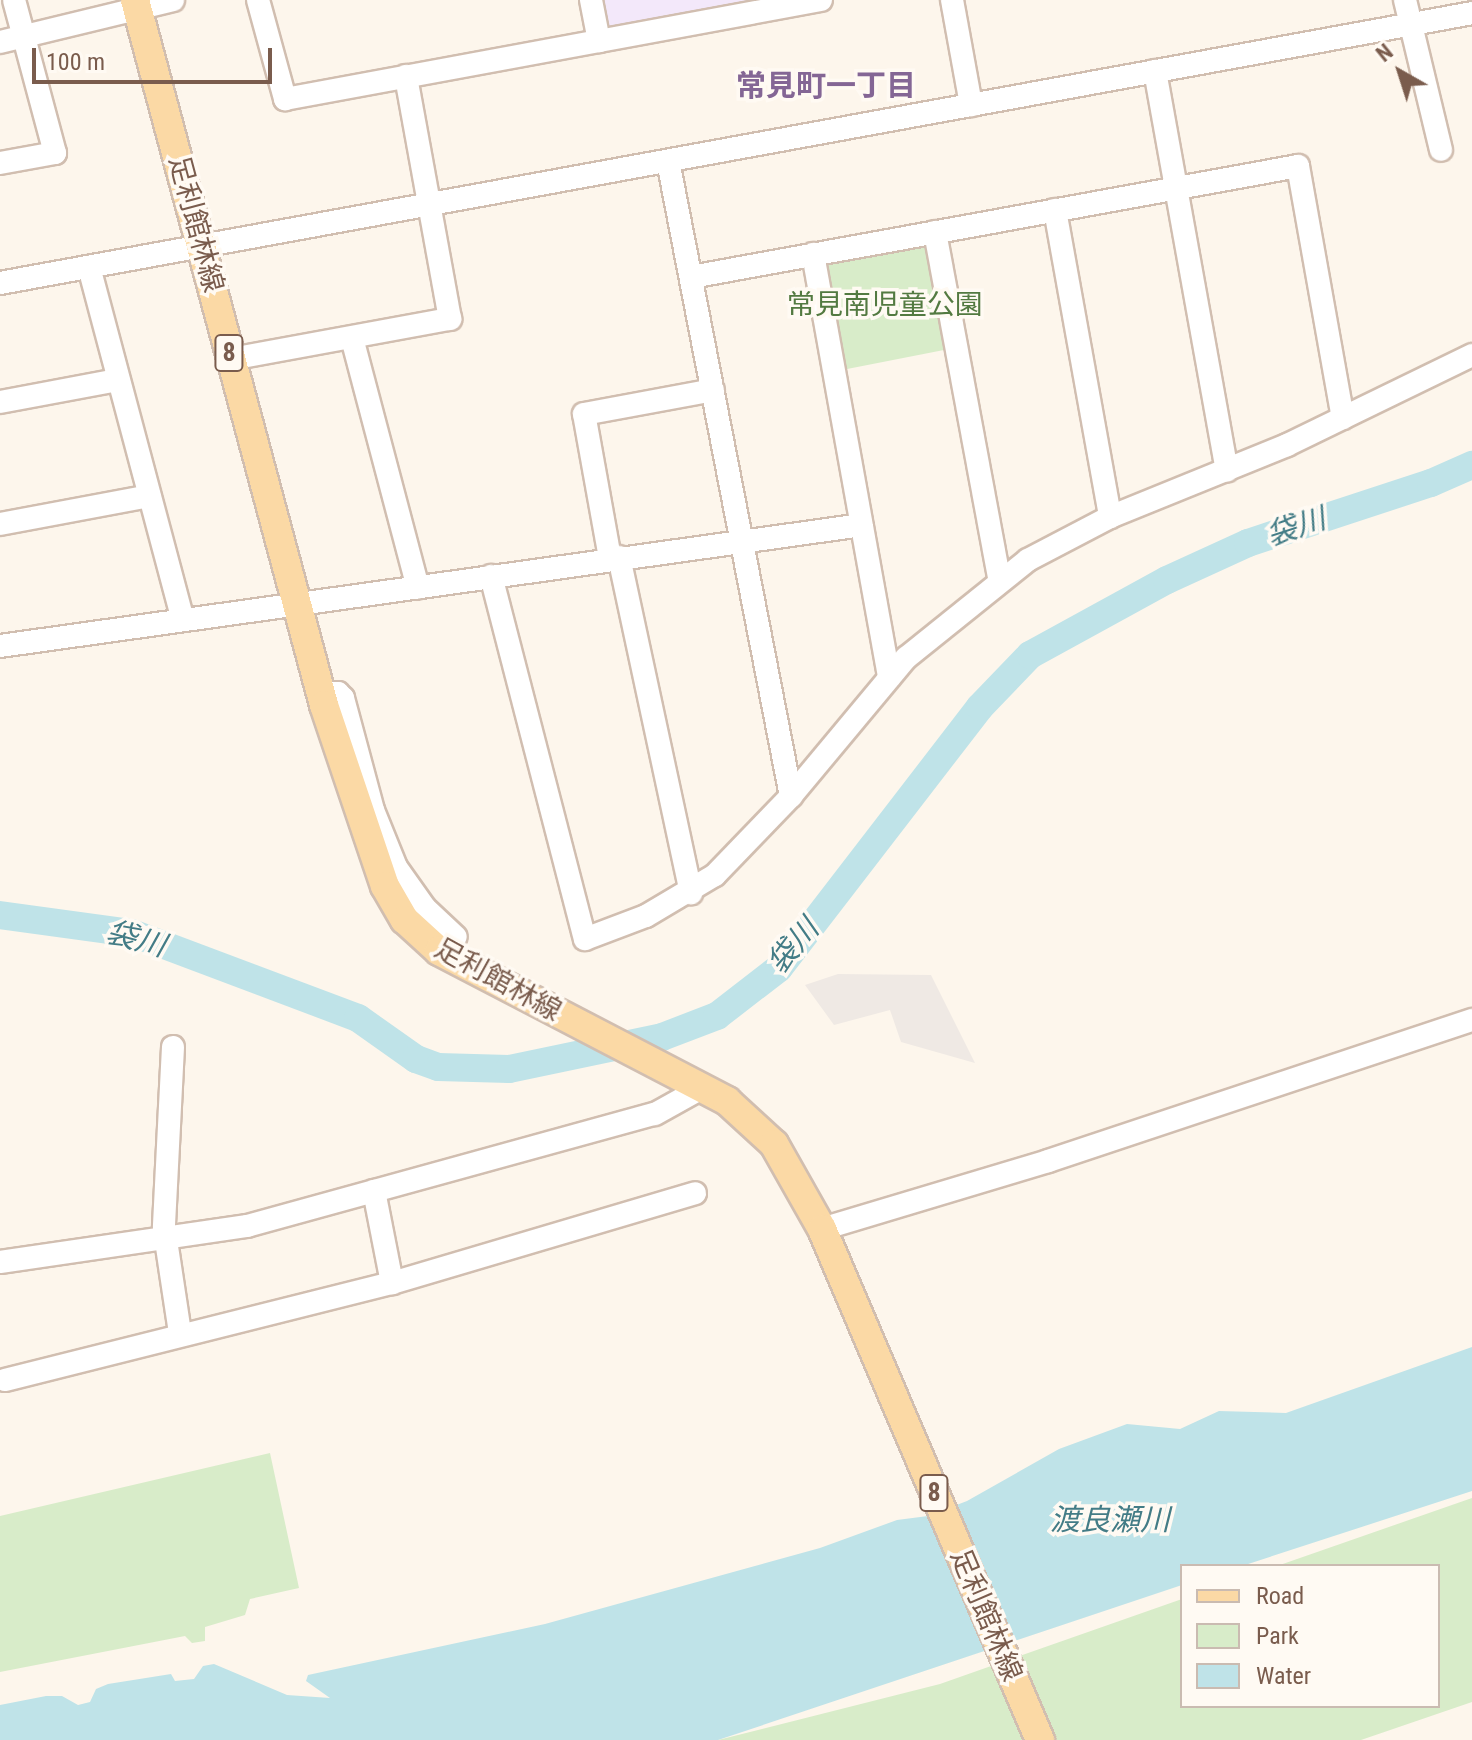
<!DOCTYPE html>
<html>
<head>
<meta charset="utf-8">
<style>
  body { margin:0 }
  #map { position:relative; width:1472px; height:1740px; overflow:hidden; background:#fdf6ec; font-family:"Roboto Condensed","Noto Sans JP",sans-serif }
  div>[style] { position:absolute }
  .industrial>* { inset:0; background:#efe9e4 }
  .education>* { inset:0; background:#f3e8fa }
  .green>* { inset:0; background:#d8ecc9 }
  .water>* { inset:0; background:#bfe3e8 }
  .river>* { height:28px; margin:-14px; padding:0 14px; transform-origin:14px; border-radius:14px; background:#bfe3e8 }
  .roads { filter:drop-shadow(2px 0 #d1beb0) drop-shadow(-2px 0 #d1beb0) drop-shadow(0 2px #d1beb0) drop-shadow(0 -2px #d1beb0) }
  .minor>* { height:22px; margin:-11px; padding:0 11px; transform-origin:11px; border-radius:11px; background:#fff }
  .major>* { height:28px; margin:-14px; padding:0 14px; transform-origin:14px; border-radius:14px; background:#fbd9a5 }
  span { translate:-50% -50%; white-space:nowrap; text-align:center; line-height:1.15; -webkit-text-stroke:7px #fffaf3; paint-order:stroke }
  .shield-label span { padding:2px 6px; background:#fffaf3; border:2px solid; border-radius:6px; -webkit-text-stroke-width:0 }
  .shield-label { font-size:26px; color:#7a5c4d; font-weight:700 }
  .street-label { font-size:28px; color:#7a5c4d }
  .park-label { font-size:28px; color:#537a41 }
  .neighbourhood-label { font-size:30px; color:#846695; font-weight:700 }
  .water-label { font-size:30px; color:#437c86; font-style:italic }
  .legend { position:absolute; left:1180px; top:1564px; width:260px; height:144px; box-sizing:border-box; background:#fffaf3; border:2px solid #cabbb1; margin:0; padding:10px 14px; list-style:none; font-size:24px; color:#7a5c4d }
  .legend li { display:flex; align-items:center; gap:16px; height:40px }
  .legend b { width:40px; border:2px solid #cabbb1 }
  .north { position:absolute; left:1360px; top:32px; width:80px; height:80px; -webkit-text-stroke:6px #fffaf3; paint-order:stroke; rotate:321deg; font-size:22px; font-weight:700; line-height:32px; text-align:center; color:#7a5c4d }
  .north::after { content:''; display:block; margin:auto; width:28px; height:36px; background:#7a5c4d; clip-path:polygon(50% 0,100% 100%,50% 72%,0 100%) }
  .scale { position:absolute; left:32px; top:48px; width:240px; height:36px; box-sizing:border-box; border:4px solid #7a5c4d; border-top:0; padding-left:10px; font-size:24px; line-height:28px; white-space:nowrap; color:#7a5c4d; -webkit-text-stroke:6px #fffaf3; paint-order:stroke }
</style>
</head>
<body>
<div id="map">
  <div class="industrial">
    <i style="clip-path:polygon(838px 974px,931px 975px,975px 1063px,901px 1042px,890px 1010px,834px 1025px,805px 985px)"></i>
  </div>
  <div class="education">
    <i style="clip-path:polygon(596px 0,784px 0,610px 31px,600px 25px)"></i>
  </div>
  <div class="green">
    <i style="clip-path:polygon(915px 242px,930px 250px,949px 349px,842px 370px,823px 270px,831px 258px)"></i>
    <i style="clip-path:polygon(270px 1453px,299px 1588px,250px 1599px,245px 1615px,205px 1627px,205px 1641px,192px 1643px,185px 1636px,0 1672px,0 1516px)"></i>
    <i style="clip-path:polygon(1472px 1498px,1472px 1702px,1361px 1740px,718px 1740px,940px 1684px,1182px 1599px,1182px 1706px,1438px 1706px,1438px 1566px,1277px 1566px)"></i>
  </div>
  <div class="water">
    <i style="clip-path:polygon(1472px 1347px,1472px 1491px,1242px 1566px,1182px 1566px,1182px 1585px,718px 1740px,0 1740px,0 1705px,46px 1696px,62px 1696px,78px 1705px,90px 1702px,96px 1689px,108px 1684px,171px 1674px,175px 1681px,194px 1679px,203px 1666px,214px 1664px,287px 1695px,330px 1698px,306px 1681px,308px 1675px,545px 1624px,820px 1548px,897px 1520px,928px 1516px,967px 1501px,1059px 1449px,1127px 1424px,1180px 1429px,1219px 1411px,1286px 1413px)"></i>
  </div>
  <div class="river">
    <i style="left:0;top:915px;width:133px;rotate:7.8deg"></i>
    <i style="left:132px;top:933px;width:241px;rotate:20.6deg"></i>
    <i style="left:358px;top:1018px;width:71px;rotate:35.3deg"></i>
    <i style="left:416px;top:1059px;width:23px;rotate:20deg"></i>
    <i style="left:438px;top:1067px;width:71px;rotate:1.6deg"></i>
    <i style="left:509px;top:1069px;width:156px;rotate:-11.8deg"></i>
    <i style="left:662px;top:1037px;width:59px;rotate:-20.9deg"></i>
    <i style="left:717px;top:1016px;width:78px;rotate:-37.7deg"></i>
    <i style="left:779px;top:968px;width:329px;rotate:-52.4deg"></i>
    <i style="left:980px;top:707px;width:72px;rotate:-46.1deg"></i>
    <i style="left:1030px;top:655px;width:156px;rotate:-28.7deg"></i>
    <i style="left:1167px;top:580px;width:89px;rotate:-24.6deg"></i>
    <i style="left:1248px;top:543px;width:193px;rotate:-18.2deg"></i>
    <i style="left:1431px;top:483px;width:45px;rotate:-23.7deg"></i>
  </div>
  <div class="roads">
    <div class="minor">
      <i style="left:258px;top:0;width:103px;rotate:74.7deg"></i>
      <i style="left:285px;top:99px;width:545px;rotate:-10.46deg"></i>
      <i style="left:591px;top:0;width:42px;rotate:79deg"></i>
      <i style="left:952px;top:0;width:107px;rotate:79.7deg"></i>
      <i style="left:1405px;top:0;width:154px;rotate:76.5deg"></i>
      <i style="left:0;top:42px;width:178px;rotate:-13.6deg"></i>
      <i style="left:1155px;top:71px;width:406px;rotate:79.8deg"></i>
      <i style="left:668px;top:161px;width:647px;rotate:79.04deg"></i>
      <i style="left:0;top:163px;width:56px;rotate:-10.3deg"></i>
      <i style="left:55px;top:153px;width:158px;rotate:-105deg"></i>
      <i style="left:1055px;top:210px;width:312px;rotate:79.8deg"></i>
      <i style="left:935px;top:232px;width:353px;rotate:79.5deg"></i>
      <i style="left:813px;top:254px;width:430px;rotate:79.8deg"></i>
      <i style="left:89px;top:267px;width:365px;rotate:75.1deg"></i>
      <i style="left:691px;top:277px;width:617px;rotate:-10.36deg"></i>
      <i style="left:1298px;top:166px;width:256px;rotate:79.9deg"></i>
      <i style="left:0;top:283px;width:1497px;rotate:-10.39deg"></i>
      <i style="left:352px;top:338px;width:258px;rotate:75.2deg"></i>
      <i style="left:231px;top:359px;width:223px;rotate:-10.4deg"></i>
      <i style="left:450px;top:319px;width:247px;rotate:-100.3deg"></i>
      <i style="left:0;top:402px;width:120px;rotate:-10.6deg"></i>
      <i style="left:0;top:524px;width:152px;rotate:-10.6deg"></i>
      <i style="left:619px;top:557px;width:344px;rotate:77.9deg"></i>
      <i style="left:610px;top:558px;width:146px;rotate:-100.2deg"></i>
      <i style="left:584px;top:414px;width:131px;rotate:-10.5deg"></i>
      <i style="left:491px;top:576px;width:375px;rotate:75.5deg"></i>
      <i style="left:585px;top:939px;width:65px;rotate:-20.7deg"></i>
      <i style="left:646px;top:916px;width:80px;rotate:-30.7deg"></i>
      <i style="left:715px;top:875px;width:110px;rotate:-46.1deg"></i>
      <i style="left:791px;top:796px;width:180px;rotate:-50.2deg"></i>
      <i style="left:906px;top:658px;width:156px;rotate:-38.8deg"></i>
      <i style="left:1028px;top:560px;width:93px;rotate:-27.7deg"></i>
      <i style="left:1110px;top:517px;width:191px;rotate:-22.1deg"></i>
      <i style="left:1287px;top:445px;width:206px;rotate:-25.9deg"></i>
      <i style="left:0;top:646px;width:870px;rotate:-7.99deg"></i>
      <i style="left:321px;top:693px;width:17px"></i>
      <i style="left:338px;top:693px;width:7px;rotate:45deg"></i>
      <i style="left:343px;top:698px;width:116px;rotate:75deg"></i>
      <i style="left:373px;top:810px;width:61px;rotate:68deg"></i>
      <i style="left:396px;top:867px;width:50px;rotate:54.7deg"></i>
      <i style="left:425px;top:908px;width:42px;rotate:43.1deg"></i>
      <i style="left:173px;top:1047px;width:180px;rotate:92.9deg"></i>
      <i style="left:164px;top:1227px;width:107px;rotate:81.4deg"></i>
      <i style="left:374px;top:1191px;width:94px;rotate:78.9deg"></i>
      <i style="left:822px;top:1229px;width:236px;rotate:-16.7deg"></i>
      <i style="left:1048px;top:1161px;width:447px;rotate:-18.4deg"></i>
      <i style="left:0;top:1262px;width:250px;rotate:-8.3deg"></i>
      <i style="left:247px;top:1226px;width:423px;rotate:-15.4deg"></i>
      <i style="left:655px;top:1114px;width:54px;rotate:-29deg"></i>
      <i style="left:5px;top:1380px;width:399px;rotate:-14.1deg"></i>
      <i style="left:392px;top:1283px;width:316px;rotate:-16.5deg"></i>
    </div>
    <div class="major">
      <i style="left:135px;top:0;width:730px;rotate:74.99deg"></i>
      <i style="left:324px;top:705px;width:191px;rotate:71.4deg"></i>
      <i style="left:385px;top:886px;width:39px;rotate:60deg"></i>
      <i style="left:405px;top:920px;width:46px;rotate:42.4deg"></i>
      <i style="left:439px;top:951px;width:325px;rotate:27.5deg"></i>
      <i style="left:727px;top:1101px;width:64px;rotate:42.5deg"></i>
      <i style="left:774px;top:1144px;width:98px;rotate:60.5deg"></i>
      <i style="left:822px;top:1229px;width:556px;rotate:66.9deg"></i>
    </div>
  </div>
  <div class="shield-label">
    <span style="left:229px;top:353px">8</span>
    <span style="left:934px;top:1493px">8</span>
  </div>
  <div class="street-label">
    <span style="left:196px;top:224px;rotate:75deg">足利館林線</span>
    <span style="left:498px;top:980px;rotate:29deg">足利館林線</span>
    <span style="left:986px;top:1615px;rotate:67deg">足利館林線</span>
  </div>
  <div class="park-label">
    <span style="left:885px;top:305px">常見南児童公園</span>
  </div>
  <div class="neighbourhood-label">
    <span style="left:826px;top:86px">常見町一丁目</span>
  </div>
  <div class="water-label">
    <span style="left:1296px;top:527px;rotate:-18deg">袋川</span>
    <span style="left:136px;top:939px;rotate:15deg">袋川</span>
    <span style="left:793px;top:946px;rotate:-49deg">袋川</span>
    <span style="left:1110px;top:1520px">渡良瀬川</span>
  </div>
  <ul class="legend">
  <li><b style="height:10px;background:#fbd9a5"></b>Road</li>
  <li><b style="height:22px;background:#d8ecc9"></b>Park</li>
  <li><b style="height:22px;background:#bfe3e8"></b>Water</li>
  </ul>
  <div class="north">N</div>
  <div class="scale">100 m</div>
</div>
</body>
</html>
